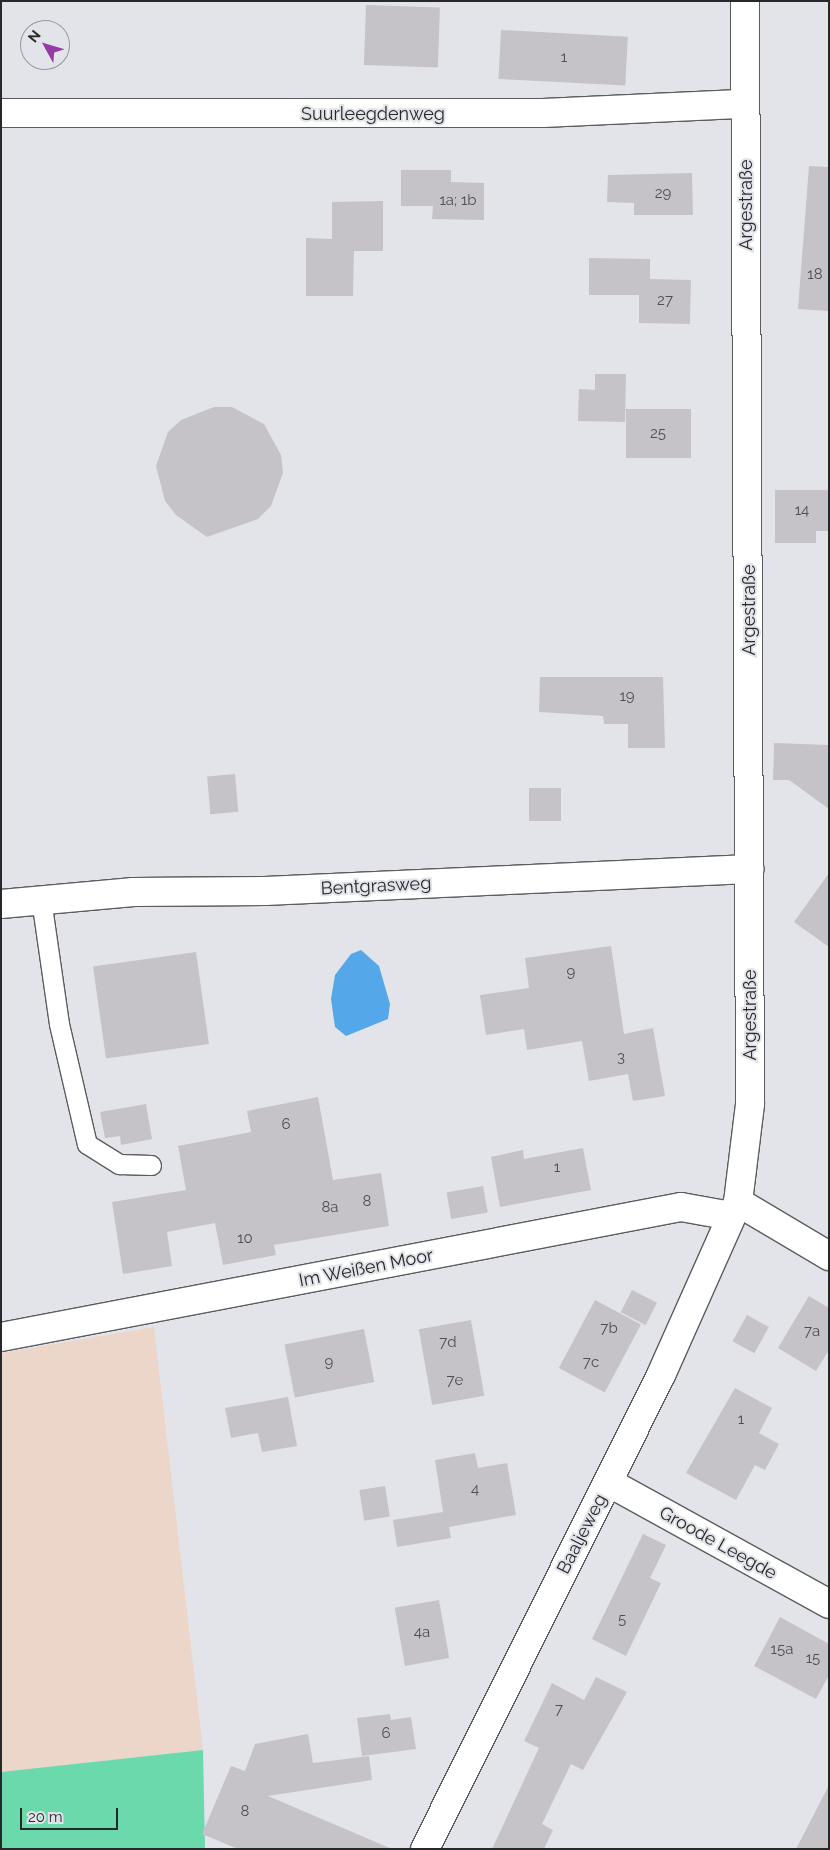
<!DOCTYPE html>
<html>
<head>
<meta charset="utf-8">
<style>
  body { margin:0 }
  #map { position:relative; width:830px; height:1850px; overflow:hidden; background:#e2e4ea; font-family:Raleway,sans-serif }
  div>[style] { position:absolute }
  .commercial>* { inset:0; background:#ecd6c9 }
  .green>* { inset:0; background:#6bd9ac }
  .water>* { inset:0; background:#54a8e9 }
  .building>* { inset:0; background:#c6c3c8; transform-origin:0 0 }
  .roads { filter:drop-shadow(1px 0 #5a5c61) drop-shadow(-1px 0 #5a5c61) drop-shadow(0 1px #5a5c61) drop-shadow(0 -1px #5a5c61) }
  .lane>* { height:19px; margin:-9.5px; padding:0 9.5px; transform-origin:9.5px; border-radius:9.5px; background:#fff }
  .street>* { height:28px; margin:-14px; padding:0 14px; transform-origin:14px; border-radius:14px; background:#fff }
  span { translate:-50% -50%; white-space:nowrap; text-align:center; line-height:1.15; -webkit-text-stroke:4px #e2e4ea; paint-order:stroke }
  .number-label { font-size:15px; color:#4f4f52 }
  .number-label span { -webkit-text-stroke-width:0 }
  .street-label { font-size:18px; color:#27282a }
  .frame { position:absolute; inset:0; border:2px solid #27282a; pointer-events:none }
  .north { position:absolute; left:20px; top:20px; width:50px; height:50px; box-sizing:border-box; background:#e2e4ea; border:1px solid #97999d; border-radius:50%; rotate:309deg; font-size:14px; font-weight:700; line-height:20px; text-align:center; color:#27282a }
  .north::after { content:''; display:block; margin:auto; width:18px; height:22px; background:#953ba6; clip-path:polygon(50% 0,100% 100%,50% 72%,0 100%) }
  .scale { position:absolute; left:20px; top:1808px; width:98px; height:22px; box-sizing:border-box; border:2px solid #27282a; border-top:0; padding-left:6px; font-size:15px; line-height:18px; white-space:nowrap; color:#27282a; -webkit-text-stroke:4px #e2e4ea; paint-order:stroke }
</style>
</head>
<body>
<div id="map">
  <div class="commercial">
    <i style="clip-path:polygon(154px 1327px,203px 1750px,1px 1772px,1px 1353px)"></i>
  </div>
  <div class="green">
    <i style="clip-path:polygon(203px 1750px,205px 1849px,1px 1849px,1px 1772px)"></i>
  </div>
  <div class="water">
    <i style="clip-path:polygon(361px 950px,379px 966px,390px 1004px,388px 1019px,346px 1036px,335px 1027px,331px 999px,335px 975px,351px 954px)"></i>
  </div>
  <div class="building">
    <i style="left:366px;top:5px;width:74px;height:60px;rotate:2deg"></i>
    <i style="left:501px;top:30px;width:127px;height:49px;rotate:3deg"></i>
    <i style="clip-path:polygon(809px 166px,829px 167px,829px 311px,798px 309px)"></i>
    <i style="clip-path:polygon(401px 170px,451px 170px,451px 182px,484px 183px,484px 220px,432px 219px,433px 206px,401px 206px)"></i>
    <i style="clip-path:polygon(692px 173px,693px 215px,634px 215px,634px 203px,607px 202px,608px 175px)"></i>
    <i style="clip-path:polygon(383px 201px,383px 251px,354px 251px,353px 296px,306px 296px,306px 238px,332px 239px,332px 202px)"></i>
    <i style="clip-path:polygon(589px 258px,650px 259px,650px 279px,691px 280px,690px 324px,639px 323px,639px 295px,589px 295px)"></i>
    <i style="clip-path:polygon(595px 374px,626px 374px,625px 422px,578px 421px,579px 389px,595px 390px)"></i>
    <i style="clip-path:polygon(214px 407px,232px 407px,264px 424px,281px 455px,283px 473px,271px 506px,258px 519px,207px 537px,176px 515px,165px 501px,156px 466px,168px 432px,181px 420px)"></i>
    <i style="left:626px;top:409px;width:65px;height:49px"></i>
    <i style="clip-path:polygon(775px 490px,829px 490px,829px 531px,816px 531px,816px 543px,775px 543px)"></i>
    <i style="clip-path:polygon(540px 677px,663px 677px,665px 748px,628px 748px,628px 724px,604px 724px,603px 716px,539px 712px)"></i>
    <i style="clip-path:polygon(774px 743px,829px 745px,829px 809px,789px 780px,773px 780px)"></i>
    <i style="left:235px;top:774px;width:38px;height:28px;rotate:85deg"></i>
    <i style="left:529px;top:788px;width:32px;height:33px"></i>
    <i style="clip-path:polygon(829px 873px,829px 947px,794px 922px)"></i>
    <i style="clip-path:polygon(611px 946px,624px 1034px,653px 1028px,665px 1096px,633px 1101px,628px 1074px,589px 1081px,582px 1041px,527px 1050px,524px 1029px,486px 1035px,480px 995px,529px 988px,525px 958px)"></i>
    <i style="left:196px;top:952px;width:93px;height:104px;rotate:82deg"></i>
    <i style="clip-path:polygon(318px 1097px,333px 1180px,381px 1173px,389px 1226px,274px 1245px,276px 1255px,223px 1265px,215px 1223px,167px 1232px,172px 1266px,123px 1274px,112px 1202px,186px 1190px,178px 1146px,251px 1132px,247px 1111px)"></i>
    <i style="clip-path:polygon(146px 1104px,152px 1139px,121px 1145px,120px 1136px,105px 1138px,100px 1112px)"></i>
    <i style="clip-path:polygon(583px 1148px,591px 1190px,500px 1207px,491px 1157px,523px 1150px,524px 1159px)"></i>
    <i style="left:483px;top:1186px;width:27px;height:37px;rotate:80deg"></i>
    <i style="left:632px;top:1290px;width:28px;height:25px;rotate:27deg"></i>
    <i style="clip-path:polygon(809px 1296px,829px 1308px,829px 1350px,816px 1371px,778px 1348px)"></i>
    <i style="left:595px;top:1300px;width:52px;height:77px;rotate:28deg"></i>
    <i style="left:747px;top:1315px;width:25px;height:30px;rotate:29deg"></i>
    <i style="left:471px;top:1320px;width:77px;height:53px;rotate:80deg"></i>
    <i style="left:364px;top:1329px;width:54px;height:81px;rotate:79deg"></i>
    <i style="clip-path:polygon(735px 1388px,772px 1408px,759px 1433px,779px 1444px,765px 1470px,755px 1465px,736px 1500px,686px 1473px)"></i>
    <i style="clip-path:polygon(288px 1397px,297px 1446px,262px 1452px,258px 1433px,231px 1438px,225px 1408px)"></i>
    <i style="clip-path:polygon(475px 1453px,478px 1468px,507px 1463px,516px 1515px,449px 1527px,451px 1538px,397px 1547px,393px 1520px,443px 1512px,435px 1460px)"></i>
    <i style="left:385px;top:1486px;width:31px;height:26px;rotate:81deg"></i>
    <i style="clip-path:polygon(643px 1534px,666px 1545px,650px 1578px,661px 1583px,626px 1656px,592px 1639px)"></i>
    <i style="left:439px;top:1600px;width:59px;height:45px;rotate:80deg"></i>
    <i style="clip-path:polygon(780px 1617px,829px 1644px,829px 1675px,816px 1699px,754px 1666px)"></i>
    <i style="clip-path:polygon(596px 1677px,627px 1692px,583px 1770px,571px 1764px,542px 1824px,553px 1830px,544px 1849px,492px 1849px,539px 1748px,524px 1741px,552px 1683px,584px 1700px)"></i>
    <i style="clip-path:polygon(390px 1714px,391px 1720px,411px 1717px,416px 1749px,362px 1756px,357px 1718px)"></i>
    <i style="clip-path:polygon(308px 1734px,313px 1763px,369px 1756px,372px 1780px,268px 1796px,392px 1849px,238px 1849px,202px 1834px,231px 1766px,245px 1771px,255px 1744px)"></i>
    <i style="clip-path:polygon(829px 1785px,829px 1849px,796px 1849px)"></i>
  </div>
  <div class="roads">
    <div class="lane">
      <i style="left:41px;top:899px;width:126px;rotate:81.8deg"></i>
      <i style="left:59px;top:1024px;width:123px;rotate:76.9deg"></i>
      <i style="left:87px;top:1144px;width:38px;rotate:32deg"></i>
      <i style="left:119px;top:1164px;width:32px;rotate:2deg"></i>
    </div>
    <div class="street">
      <i style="left:1px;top:113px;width:542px"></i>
      <i style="left:543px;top:113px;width:202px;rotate:-2.6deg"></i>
      <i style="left:1px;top:904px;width:133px;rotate:-5.2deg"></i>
      <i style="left:133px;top:892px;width:132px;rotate:-0.4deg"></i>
      <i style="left:265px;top:891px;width:485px;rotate:-2.6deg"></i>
      <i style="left:738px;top:1202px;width:106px;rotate:30.7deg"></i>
      <i style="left:1px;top:1337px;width:692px;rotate:-10.82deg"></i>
      <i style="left:681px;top:1207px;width:51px;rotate:10.2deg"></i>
      <i style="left:608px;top:1482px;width:252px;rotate:28.9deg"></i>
      <i style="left:425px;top:1849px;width:530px;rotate:-63.53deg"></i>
      <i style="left:661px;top:1375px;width:189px;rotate:-66deg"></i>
      <i style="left:738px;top:1202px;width:99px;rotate:-83deg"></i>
      <i style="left:750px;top:1104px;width:1103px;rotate:-90.26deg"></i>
    </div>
  </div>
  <div class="number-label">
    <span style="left:564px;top:58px">1</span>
    <span style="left:663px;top:194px">29</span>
    <span style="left:458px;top:201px">1a; 1b</span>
    <span style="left:815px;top:275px">18</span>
    <span style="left:665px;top:301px">27</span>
    <span style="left:658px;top:434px">25</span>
    <span style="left:802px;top:511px">14</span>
    <span style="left:627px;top:697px">19</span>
    <span style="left:571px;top:973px">9</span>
    <span style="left:621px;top:1058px">3</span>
    <span style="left:286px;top:1125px">6</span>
    <span style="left:557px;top:1168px">1</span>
    <span style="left:367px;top:1202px">8</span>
    <span style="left:330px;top:1208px">8a</span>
    <span style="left:245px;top:1239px">10</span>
    <span style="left:609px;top:1329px">7b</span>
    <span style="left:812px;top:1332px">7a</span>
    <span style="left:448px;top:1343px">7d</span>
    <span style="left:329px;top:1363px">9</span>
    <span style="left:591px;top:1363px">7c</span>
    <span style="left:455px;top:1381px">7e</span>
    <span style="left:741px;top:1420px">1</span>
    <span style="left:475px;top:1490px">4</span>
    <span style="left:622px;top:1620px">5</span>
    <span style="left:422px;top:1633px">4a</span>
    <span style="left:782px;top:1650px">15a</span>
    <span style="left:813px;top:1659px">15</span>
    <span style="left:559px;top:1710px">7</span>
    <span style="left:386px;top:1734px">6</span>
    <span style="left:245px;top:1812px">8</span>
  </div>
  <div class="street-label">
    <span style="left:373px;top:114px">Suurleegdenweg</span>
    <span style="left:746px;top:205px;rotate:-90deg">Argestraße</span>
    <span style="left:749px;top:610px;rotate:-90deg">Argestraße</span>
    <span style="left:376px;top:886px;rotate:-3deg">Bentgrasweg</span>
    <span style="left:750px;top:1015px;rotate:-90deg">Argestraße</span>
    <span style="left:366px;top:1268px;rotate:-11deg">Im Weißen Moor</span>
    <span style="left:582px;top:1534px;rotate:-63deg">Baaljeweg</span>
    <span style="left:718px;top:1543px;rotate:29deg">Groode Leegde</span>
  </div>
  <div class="frame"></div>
  <div class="north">N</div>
  <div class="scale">20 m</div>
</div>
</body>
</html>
